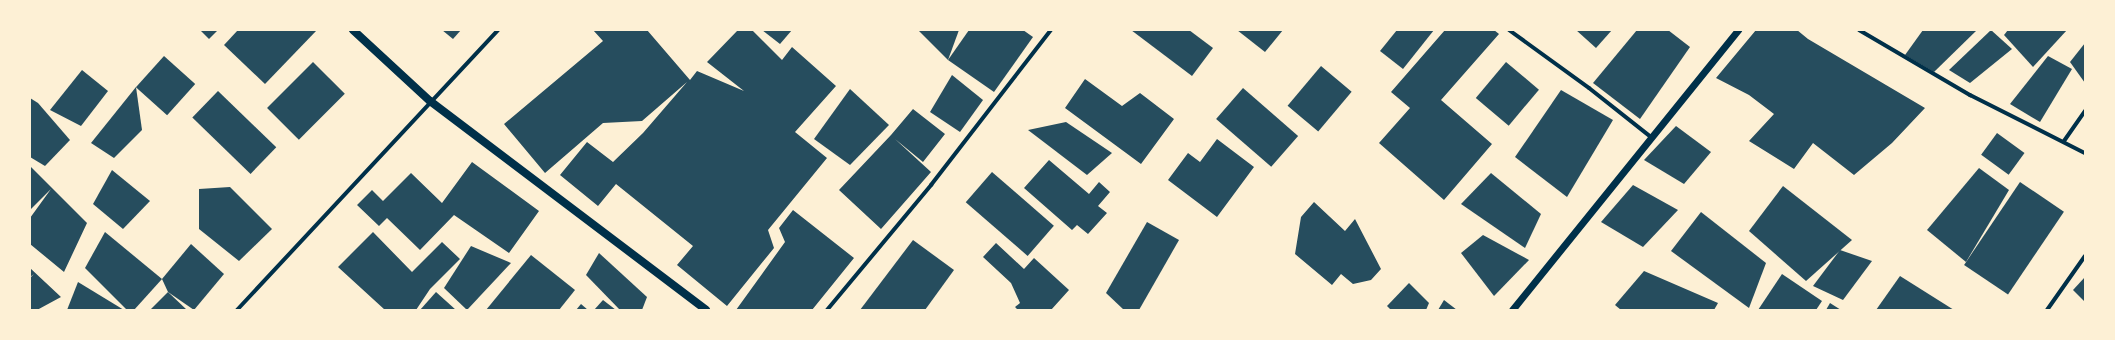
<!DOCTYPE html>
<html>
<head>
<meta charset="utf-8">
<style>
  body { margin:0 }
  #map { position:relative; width:2115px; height:340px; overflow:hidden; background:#fdf0d5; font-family:Barlow,sans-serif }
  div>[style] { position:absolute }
  .building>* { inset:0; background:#264d5e; transform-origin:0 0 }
  .minor>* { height:4px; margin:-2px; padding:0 2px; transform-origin:2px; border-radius:2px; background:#003049 }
  .tertiary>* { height:7px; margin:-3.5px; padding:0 3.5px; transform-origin:3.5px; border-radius:3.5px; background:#003049 }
  .secondary>* { height:8px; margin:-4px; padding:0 4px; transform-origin:4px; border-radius:4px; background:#003049 }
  span { translate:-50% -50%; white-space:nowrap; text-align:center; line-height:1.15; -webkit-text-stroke:3px #fdf0d5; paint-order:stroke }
  .frame { position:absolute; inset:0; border:31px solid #fdf0d5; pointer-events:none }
</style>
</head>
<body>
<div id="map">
  <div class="building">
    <i style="clip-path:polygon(200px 30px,218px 30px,209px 39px)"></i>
    <i style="clip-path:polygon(238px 30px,317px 30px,265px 84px,224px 45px)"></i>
    <i style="clip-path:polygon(442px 30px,461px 30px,453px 39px)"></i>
    <i style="clip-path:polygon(593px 30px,647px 30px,690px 80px,697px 71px,744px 91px,707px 62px,738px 30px,752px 30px,782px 60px,792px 47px,836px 86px,795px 132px,827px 158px,768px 230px,774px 248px,727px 306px,677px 265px,693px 246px,616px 184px,598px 206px,560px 175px,587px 142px,613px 162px,643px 133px,687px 82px,642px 121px,603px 123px,545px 173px,504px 124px,603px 41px)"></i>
    <i style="clip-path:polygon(762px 30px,792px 30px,780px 44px)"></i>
    <i style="clip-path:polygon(918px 30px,959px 30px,948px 60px)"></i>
    <i style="clip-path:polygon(969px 30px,1023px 30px,1033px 37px,994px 92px,948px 60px)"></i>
    <i style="clip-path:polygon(1131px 30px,1189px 30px,1213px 48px,1192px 76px)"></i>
    <i style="clip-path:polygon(1237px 30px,1283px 30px,1265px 52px)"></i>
    <i style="clip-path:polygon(1397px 30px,1434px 30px,1403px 69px,1380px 51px)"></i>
    <i style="clip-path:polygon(1445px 30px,1494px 30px,1499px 34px,1441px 100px,1492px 144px,1444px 200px,1379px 143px,1410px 108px,1391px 92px)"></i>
    <i style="clip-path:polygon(1576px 30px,1612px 30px,1596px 48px)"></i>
    <i style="clip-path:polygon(1637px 30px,1668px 30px,1690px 47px,1640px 119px,1593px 83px)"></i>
    <i style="clip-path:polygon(1756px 30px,1797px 30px,1808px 39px,1925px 108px,1892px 143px,1854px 175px,1813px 143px,1794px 169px,1749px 141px,1774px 114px,1749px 95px,1716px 78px)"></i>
    <i style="clip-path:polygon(1923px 30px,1977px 30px,1934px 72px,1905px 55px)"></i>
    <i style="clip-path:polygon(1991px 30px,2012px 49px,1970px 83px,1949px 70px)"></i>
    <i style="clip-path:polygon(2008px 30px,2067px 30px,2033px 67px,2004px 35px)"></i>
    <i style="clip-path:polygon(2085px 43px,2085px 83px,2070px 62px)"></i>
    <i style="left:164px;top:56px;width:42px;height:42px;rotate:42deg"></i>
    <i style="clip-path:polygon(2048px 56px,2072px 69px,2040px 122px,2010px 104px)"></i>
    <i style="left:313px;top:62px;width:45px;height:65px;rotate:45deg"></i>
    <i style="left:1506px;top:62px;width:43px;height:47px;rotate:40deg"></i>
    <i style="left:1321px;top:66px;width:40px;height:52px;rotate:40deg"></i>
    <i style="clip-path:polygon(82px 70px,108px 91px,81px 126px,50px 110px)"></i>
    <i style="clip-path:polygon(952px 75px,983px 100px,960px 132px,930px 112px)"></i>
    <i style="clip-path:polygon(1085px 79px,1122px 106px,1140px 93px,1174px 119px,1141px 164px,1065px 108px)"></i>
    <i style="clip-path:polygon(136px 87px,142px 130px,114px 158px,91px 143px)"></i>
    <i style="left:1243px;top:88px;width:73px;height:41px;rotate:41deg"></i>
    <i style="clip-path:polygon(850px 89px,889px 125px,850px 165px,814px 139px)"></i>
    <i style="clip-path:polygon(1561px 90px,1613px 120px,1567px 197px,1515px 157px)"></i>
    <i style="left:218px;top:91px;width:81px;height:37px;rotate:44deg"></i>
    <i style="clip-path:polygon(30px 98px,38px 103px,70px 140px,45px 166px,30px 157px)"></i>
    <i style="clip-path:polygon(913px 109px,945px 134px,923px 162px,895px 139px,931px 172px,881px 229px,839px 190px,891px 135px)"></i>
    <i style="clip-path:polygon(1066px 122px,1112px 153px,1087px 175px,1028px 130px)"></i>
    <i style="clip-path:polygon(1676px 126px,1711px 152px,1684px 184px,1644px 160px)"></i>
    <i style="left:1997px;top:133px;width:34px;height:27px;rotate:36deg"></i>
    <i style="clip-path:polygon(1217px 139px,1254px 167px,1217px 217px,1168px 180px,1188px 153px,1200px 162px)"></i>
    <i style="clip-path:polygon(1049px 160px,1089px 194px,1099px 182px,1110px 192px,1098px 206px,1107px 213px,1088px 234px,1077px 225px,1072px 230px,1024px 188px)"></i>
    <i style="clip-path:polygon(472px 162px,539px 211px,509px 253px,454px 215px,420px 250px,387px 218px,379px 226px,357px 205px,372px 190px,383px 201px,411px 173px,442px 203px)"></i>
    <i style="clip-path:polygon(30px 166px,87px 223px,64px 272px,30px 244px,30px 218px,51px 189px,30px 210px)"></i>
    <i style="clip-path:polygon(1979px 168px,2009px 190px,1966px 262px,1927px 230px)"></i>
    <i style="clip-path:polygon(112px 170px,150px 201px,123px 229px,93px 204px)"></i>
    <i style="left:992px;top:172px;width:82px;height:40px;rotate:41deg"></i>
    <i style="clip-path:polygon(1491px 173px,1541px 214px,1525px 248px,1461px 204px)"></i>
    <i style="left:2020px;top:182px;width:53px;height:100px;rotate:34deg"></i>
    <i style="clip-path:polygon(1633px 185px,1678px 210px,1643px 247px,1601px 222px)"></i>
    <i style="clip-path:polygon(1783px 186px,1852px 240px,1806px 281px,1749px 231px)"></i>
    <i style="clip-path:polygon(230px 187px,272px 229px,239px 261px,199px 229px,199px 189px)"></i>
    <i style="clip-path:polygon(1314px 202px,1345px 231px,1355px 219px,1381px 269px,1371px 280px,1353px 284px,1341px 274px,1332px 285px,1295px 254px,1301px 217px)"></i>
    <i style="clip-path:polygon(793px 210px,854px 258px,812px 310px,736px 310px,785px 242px,779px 228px)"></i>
    <i style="clip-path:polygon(1701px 212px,1766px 263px,1749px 308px,1671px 251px)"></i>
    <i style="clip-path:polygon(1147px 222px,1179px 240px,1139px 310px,1124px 310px,1106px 293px)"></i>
    <i style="clip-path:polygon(105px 232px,162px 279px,134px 310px,127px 310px,85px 268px)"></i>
    <i style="clip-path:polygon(373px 232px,412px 272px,442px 242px,460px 259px,430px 289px,416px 310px,385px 310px,338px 267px)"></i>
    <i style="clip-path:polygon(1483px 235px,1529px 260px,1494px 296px,1461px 253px)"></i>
    <i style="clip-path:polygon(913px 240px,954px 270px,925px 310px,860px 310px)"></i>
    <i style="clip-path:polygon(996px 243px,1024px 269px,1034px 258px,1069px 290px,1051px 310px,1018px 310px,1015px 307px,1020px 303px,1011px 283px,983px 257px)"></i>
    <i style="clip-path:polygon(191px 244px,224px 274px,194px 310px,168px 292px,162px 279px)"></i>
    <i style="clip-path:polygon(471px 246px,511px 263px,467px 310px,444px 288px)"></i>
    <i style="clip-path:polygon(1840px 250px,1872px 261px,1843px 300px,1813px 286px)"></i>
    <i style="clip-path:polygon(599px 253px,647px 297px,642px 310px,620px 310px,586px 275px)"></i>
    <i style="clip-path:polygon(531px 255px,575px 290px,559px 310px,486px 310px)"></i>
    <i style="clip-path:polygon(30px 268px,61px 297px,37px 310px,30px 310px,30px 278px,34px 274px,30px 277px)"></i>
    <i style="clip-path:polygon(1644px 271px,1718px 303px,1714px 310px,1621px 310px,1615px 305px)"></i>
    <i style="clip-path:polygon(1782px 274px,1822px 301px,1816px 310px,1758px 310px)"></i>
    <i style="clip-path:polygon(1900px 276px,1954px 310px,1876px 310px)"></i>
    <i style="clip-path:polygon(2085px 277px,2085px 302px,2073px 290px)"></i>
    <i style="clip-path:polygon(78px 282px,124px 310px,67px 310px)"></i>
    <i style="clip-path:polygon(1409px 283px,1429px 303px,1426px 310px,1391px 310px,1387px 306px)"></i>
    <i style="clip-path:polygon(168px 292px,187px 310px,150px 310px)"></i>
    <i style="clip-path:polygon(436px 292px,456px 310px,420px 310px)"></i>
    <i style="clip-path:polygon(603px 300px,616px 310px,594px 310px)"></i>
    <i style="clip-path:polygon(1444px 300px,1457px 310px,1438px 310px)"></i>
    <i style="clip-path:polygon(1830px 303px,1841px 310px,1826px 310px)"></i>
    <i style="clip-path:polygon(581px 304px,588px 310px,576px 310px)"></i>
  </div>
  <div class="minor">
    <i style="left:1509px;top:30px;width:99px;rotate:35.9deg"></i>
    <i style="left:1589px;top:88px;width:80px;rotate:38.4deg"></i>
    <i style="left:1859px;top:30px;width:129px;rotate:30.4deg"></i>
    <i style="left:1970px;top:95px;width:129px;rotate:26.8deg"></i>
    <i style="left:2064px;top:141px;width:37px;rotate:-55deg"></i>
    <i style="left:237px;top:310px;width:383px;rotate:-47deg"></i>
    <i style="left:827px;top:310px;width:163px;rotate:-50.2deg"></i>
    <i style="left:931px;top:185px;width:196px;rotate:-52.3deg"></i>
    <i style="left:2047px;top:310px;width:66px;rotate:-54.9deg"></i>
  </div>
  <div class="tertiary">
    <i style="left:1512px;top:310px;width:360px;rotate:-51.1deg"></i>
  </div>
  <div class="secondary">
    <i style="left:353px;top:30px;width:105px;rotate:42.7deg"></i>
    <i style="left:430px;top:101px;width:346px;rotate:37.1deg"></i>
  </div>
  <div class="frame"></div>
</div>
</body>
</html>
